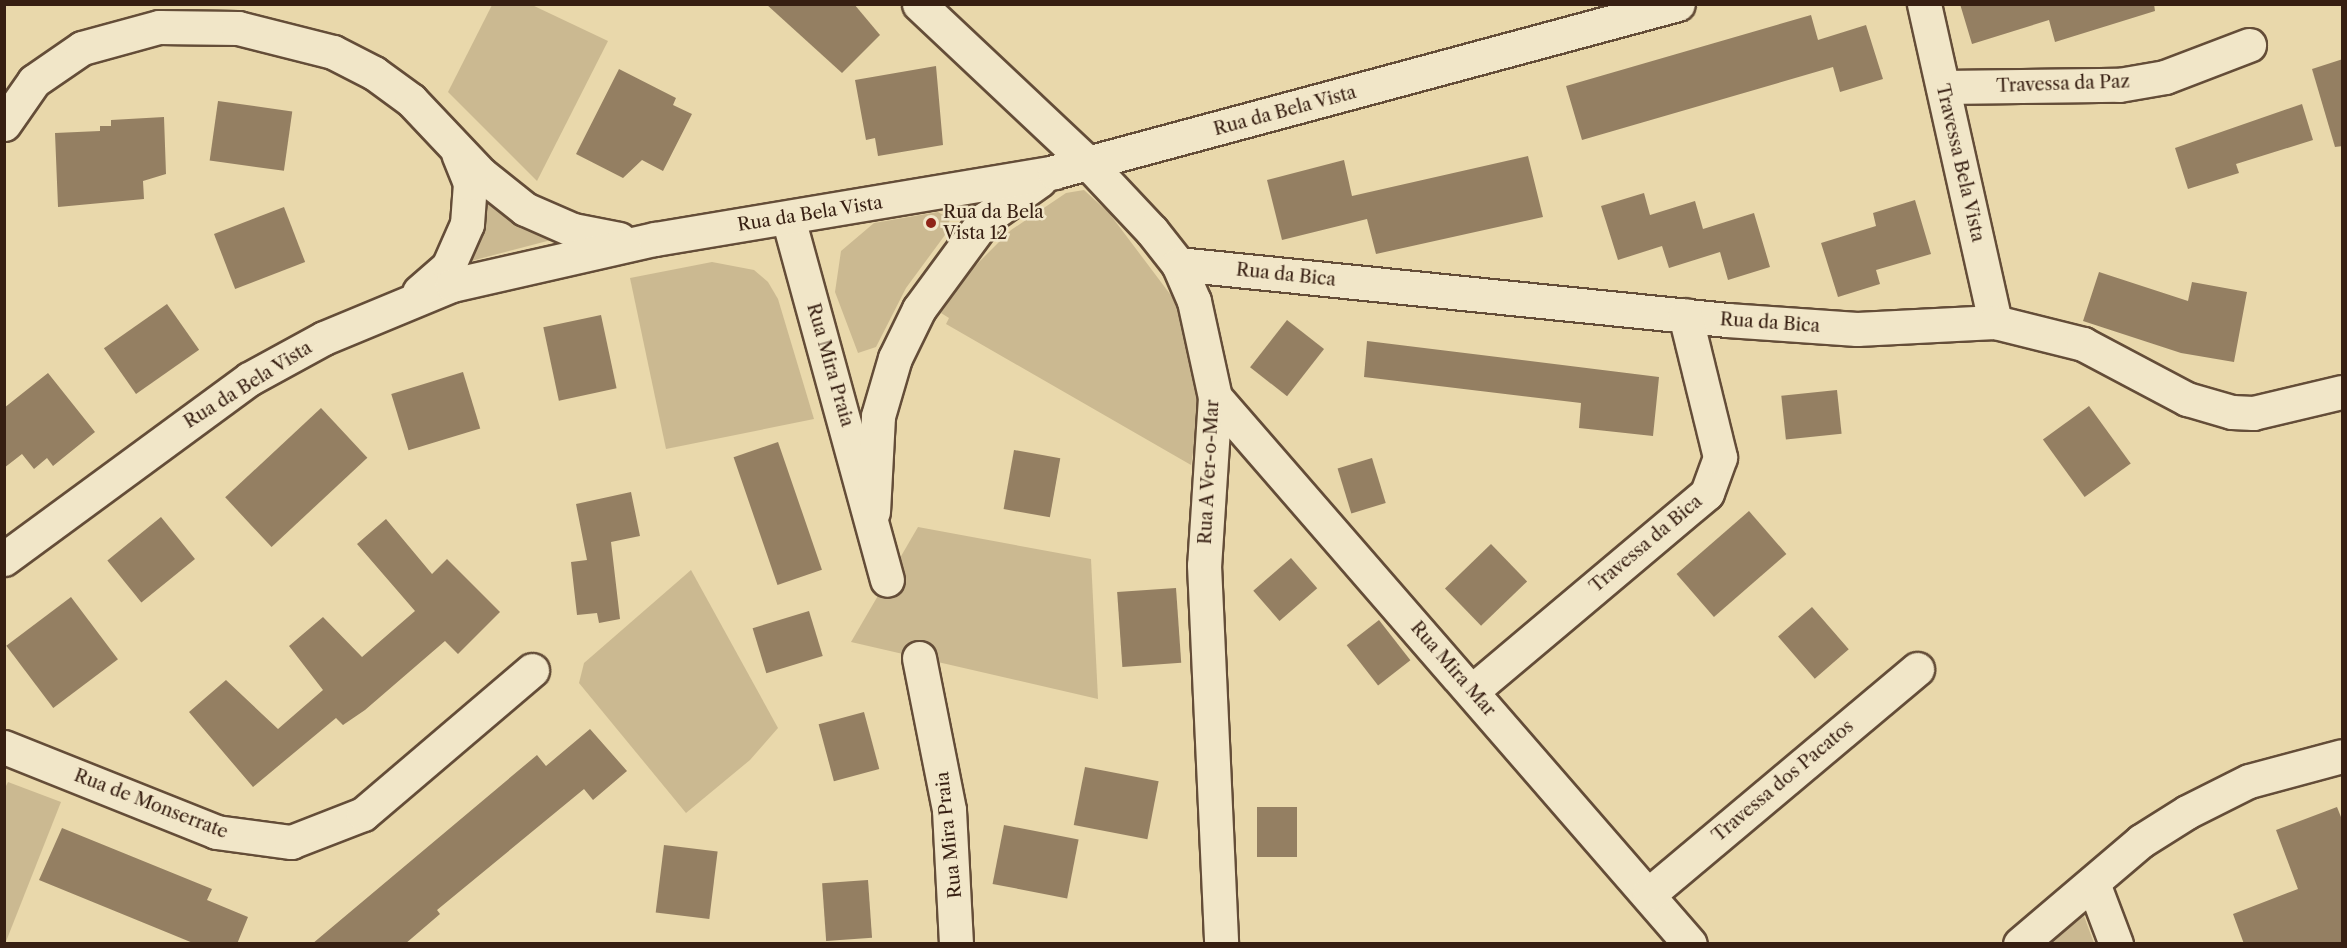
<!DOCTYPE html>
<html>
<head>
<meta charset="utf-8">
<style>
  body { margin:0 }
  #map { position:relative; width:2347px; height:948px; overflow:hidden; background:#e9d8ab; font-family:"Libre Caslon Text",serif }
  div>[style] { position:absolute }
  .green>* { inset:0; background:#cbb991 }
  .building>* { inset:0; background:#947f62; transform-origin:0 0 }
  .roads { filter:drop-shadow(2px 0 #644d38) drop-shadow(-2px 0 #644d38) drop-shadow(0 2px #644d38) drop-shadow(0 -2px #644d38) }
  .street>* { height:33px; margin:-16.5px; padding:0 16.5px; transform-origin:16.5px; border-radius:16.5px; background:#f1e6c8 }
  .dots>* { width:16px; height:16px; translate:-50% -50%; box-sizing:border-box; border:3px solid #f1e6c8; border-radius:50% }
  span { translate:-50% -50%; white-space:nowrap; text-align:center; line-height:1.15; -webkit-text-stroke:5px #f1e6c8; paint-order:stroke }
  .street-label { font-size:18px; color:#371f12 }
  .poi-label { font-size:18px; color:#371f12 }
  .left { translate:0 -50%; text-align:left }
  .frame { position:absolute; inset:0; border:6px solid #371f12; pointer-events:none }
</style>
</head>
<body>
<div id="map">
  <div class="green">
    <i style="clip-path:polygon(492px 5px,532px 5px,608px 41px,537px 181px,448px 92px)"></i>
    <i style="clip-path:polygon(1084px 190px,1109px 213px,1173px 298px,1188px 340px,1200px 410px,1191px 465px,946px 324px,949px 318px,941px 313px,970px 271px,1011px 230px,1066px 193px)"></i>
    <i style="clip-path:polygon(485px 198px,555px 239px,471px 261px)"></i>
    <i style="clip-path:polygon(938px 212px,950px 219px,945px 235px,906px 288px,876px 347px,858px 353px,835px 292px,841px 251px,874px 223px)"></i>
    <i style="clip-path:polygon(712px 262px,754px 270px,768px 282px,778px 299px,814px 419px,666px 449px,630px 278px)"></i>
    <i style="clip-path:polygon(918px 527px,1091px 559px,1098px 699px,851px 642px)"></i>
    <i style="clip-path:polygon(691px 570px,778px 728px,750px 760px,686px 813px,579px 683px,584px 663px)"></i>
    <i style="clip-path:polygon(8px 782px,61px 802px,5px 944px,4px 790px)"></i>
    <i style="clip-path:polygon(2084px 916px,2094px 943px,2050px 943px)"></i>
  </div>
  <div class="building">
    <i style="clip-path:polygon(766px 4px,854px 4px,880px 35px,842px 73px)"></i>
    <i style="clip-path:polygon(1960px 4px,2154px 4px,2155px 11px,2055px 42px,2049px 20px,1972px 44px)"></i>
    <i style="clip-path:polygon(1811px 15px,1818px 40px,1866px 25px,1883px 79px,1840px 92px,1833px 67px,1582px 140px,1566px 86px)"></i>
    <i style="clip-path:polygon(2343px 59px,2343px 146px,2335px 147px,2312px 69px)"></i>
    <i style="clip-path:polygon(936px 66px,943px 145px,878px 156px,875px 138px,866px 140px,855px 80px)"></i>
    <i style="clip-path:polygon(619px 69px,676px 98px,673px 105px,692px 114px,663px 171px,642px 160px,623px 178px,576px 154px)"></i>
    <i style="left:218px;top:101px;width:75px;height:60px;rotate:8deg"></i>
    <i style="clip-path:polygon(2302px 104px,2313px 140px,2236px 164px,2239px 173px,2188px 189px,2175px 148px)"></i>
    <i style="clip-path:polygon(164px 117px,166px 174px,143px 181px,144px 199px,58px 207px,55px 133px,100px 131px,100px 126px,111px 126px,111px 120px)"></i>
    <i style="clip-path:polygon(1528px 156px,1543px 217px,1376px 254px,1367px 219px,1282px 240px,1267px 180px,1344px 160px,1352px 196px)"></i>
    <i style="clip-path:polygon(1644px 193px,1650px 215px,1695px 201px,1703px 229px,1754px 213px,1770px 267px,1728px 280px,1720px 252px,1669px 268px,1662px 246px,1618px 260px,1601px 206px)"></i>
    <i style="clip-path:polygon(1915px 200px,1931px 254px,1876px 270px,1880px 284px,1838px 297px,1821px 243px,1876px 226px,1873px 213px)"></i>
    <i style="left:284px;top:207px;width:59px;height:75px;rotate:69deg"></i>
    <i style="clip-path:polygon(2099px 272px,2188px 301px,2192px 282px,2247px 292px,2234px 362px,2181px 353px,2083px 321px)"></i>
    <i style="left:167px;top:304px;width:56px;height:77px;rotate:55deg"></i>
    <i style="left:601px;top:315px;width:75px;height:59px;rotate:78deg"></i>
    <i style="left:1287px;top:320px;width:47px;height:60px;rotate:38deg"></i>
    <i style="clip-path:polygon(1367px 341px,1659px 377px,1653px 436px,1579px 428px,1581px 403px,1364px 377px)"></i>
    <i style="left:463px;top:372px;width:59px;height:75px;rotate:73deg"></i>
    <i style="clip-path:polygon(48px 373px,95px 432px,53px 466px,47px 458px,34px 469px,22px 454px,4px 468px,4px 408px)"></i>
    <i style="left:1837px;top:390px;width:44px;height:56px;rotate:84deg"></i>
    <i style="left:2089px;top:406px;width:71px;height:57px;rotate:54deg"></i>
    <i style="left:321px;top:408px;width:68px;height:131px;rotate:47deg"></i>
    <i style="left:778px;top:442px;width:135px;height:47px;rotate:71deg"></i>
    <i style="left:1014px;top:450px;width:47px;height:60px;rotate:10deg"></i>
    <i style="left:1372px;top:458px;width:47px;height:36px;rotate:73deg"></i>
    <i style="clip-path:polygon(631px 492px,640px 536px,611px 542px,620px 619px,599px 623px,597px 613px,577px 615px,571px 562px,587px 560px,576px 504px)"></i>
    <i style="left:1749px;top:511px;width:57px;height:96px;rotate:49deg"></i>
    <i style="left:161px;top:517px;width:54px;height:69px;rotate:51deg"></i>
    <i style="clip-path:polygon(386px 519px,432px 574px,447px 559px,500px 612px,458px 654px,445px 641px,365px 710px,343px 725px,336px 718px,253px 787px,189px 712px,226px 680px,278px 729px,323px 690px,289px 646px,323px 617px,362px 657px,415px 611px,357px 544px)"></i>
    <i style="left:1491px;top:544px;width:52px;height:64px;rotate:46deg"></i>
    <i style="left:1291px;top:558px;width:40px;height:50px;rotate:49deg"></i>
    <i style="left:1176px;top:588px;width:75px;height:59px;rotate:86deg"></i>
    <i style="left:71px;top:597px;width:78px;height:81px;rotate:53deg"></i>
    <i style="left:1812px;top:607px;width:56px;height:45px;rotate:49deg"></i>
    <i style="left:809px;top:611px;width:47px;height:59px;rotate:73deg"></i>
    <i style="left:1379px;top:620px;width:51px;height:41px;rotate:52deg"></i>
    <i style="left:864px;top:712px;width:59px;height:47px;rotate:75deg"></i>
    <i style="clip-path:polygon(590px 729px,627px 771px,593px 800px,584px 789px,437px 910px,440px 914px,405px 944px,312px 944px,537px 755px,546px 766px)"></i>
    <i style="left:1085px;top:767px;width:75px;height:59px;rotate:11deg"></i>
    <i style="left:1257px;top:807px;width:40px;height:50px"></i>
    <i style="clip-path:polygon(2337px 807px,2343px 822px,2343px 944px,2244px 944px,2233px 914px,2298px 889px,2276px 830px)"></i>
    <i style="left:1004px;top:825px;width:76px;height:60px;rotate:11deg"></i>
    <i style="clip-path:polygon(62px 828px,212px 889px,207px 900px,248px 917px,237px 944px,193px 943px,39px 880px)"></i>
    <i style="left:664px;top:845px;width:54px;height:68px;rotate:7deg"></i>
    <i style="left:868px;top:880px;width:58px;height:46px;rotate:86deg"></i>
  </div>
  <div class="roads">
    <div class="street">
      <i style="left:919px;top:4px;width:233px;rotate:43.3deg"></i>
      <i style="left:1089px;top:164px;width:92px;rotate:46.8deg"></i>
      <i style="left:1152px;top:231px;width:42px;rotate:51.8deg"></i>
      <i style="left:1178px;top:264px;width:40px;rotate:66.6deg"></i>
      <i style="left:1194px;top:301px;width:98px;rotate:77.7deg"></i>
      <i style="left:1215px;top:397px;width:168px;rotate:93.7deg"></i>
      <i style="left:1204px;top:565px;width:379px;rotate:87.4deg"></i>
      <i style="left:1924px;top:4px;width:326px;rotate:77.4deg"></i>
      <i style="left:1943px;top:87px;width:176px;rotate:-0.7deg"></i>
      <i style="left:2119px;top:85px;width:47px;rotate:-9.9deg"></i>
      <i style="left:2165px;top:77px;width:90px;rotate:-20.9deg"></i>
      <i style="left:4px;top:124px;width:52px;rotate:-55.1deg"></i>
      <i style="left:34px;top:81px;width:58px;rotate:-34.5deg"></i>
      <i style="left:82px;top:48px;width:80px;rotate:-15.3deg"></i>
      <i style="left:159px;top:27px;width:79px;rotate:0.7deg"></i>
      <i style="left:238px;top:28px;width:98px;rotate:14.2deg"></i>
      <i style="left:333px;top:52px;width:46px;rotate:27.1deg"></i>
      <i style="left:374px;top:73px;width:46px;rotate:36.1deg"></i>
      <i style="left:411px;top:100px;width:102px;rotate:46.6deg"></i>
      <i style="left:481px;top:174px;width:56px;rotate:38.5deg"></i>
      <i style="left:525px;top:209px;width:52px;rotate:23.6deg"></i>
      <i style="left:573px;top:230px;width:47px;rotate:11.1deg"></i>
      <i style="left:788px;top:218px;width:375px;rotate:74.7deg"></i>
      <i style="left:1178px;top:264px;width:552px;rotate:5.82deg"></i>
      <i style="left:1727px;top:320px;width:130px;rotate:4deg"></i>
      <i style="left:1857px;top:329px;width:138px;rotate:-2.9deg"></i>
      <i style="left:1995px;top:322px;width:91px;rotate:14deg"></i>
      <i style="left:2083px;top:344px;width:118px;rotate:27.9deg"></i>
      <i style="left:2187px;top:399px;width:47px;rotate:16.1deg"></i>
      <i style="left:2232px;top:412px;width:21px;rotate:3deg"></i>
      <i style="left:2253px;top:413px;width:91px;rotate:-13.3deg"></i>
      <i style="left:419px;top:292px;width:38px;rotate:-41deg"></i>
      <i style="left:448px;top:267px;width:47px;rotate:-66.2deg"></i>
      <i style="left:467px;top:224px;width:41px;rotate:-85.8deg"></i>
      <i style="left:470px;top:183px;width:31px;rotate:-112deg"></i>
      <i style="left:1215px;top:397px;width:724px;rotate:49.03deg"></i>
      <i style="left:873px;top:512px;width:96px;rotate:-87deg"></i>
      <i style="left:878px;top:416px;width:60px;rotate:-73.7deg"></i>
      <i style="left:895px;top:358px;width:55px;rotate:-63.9deg"></i>
      <i style="left:919px;top:309px;width:112px;rotate:-53.7deg"></i>
      <i style="left:985px;top:219px;width:67px;rotate:-35.3deg"></i>
      <i style="left:4px;top:559px;width:304px;rotate:-36.3deg"></i>
      <i style="left:249px;top:379px;width:85px;rotate:-28.7deg"></i>
      <i style="left:324px;top:338px;width:139px;rotate:-22.5deg"></i>
      <i style="left:452px;top:285px;width:208px;rotate:-12.8deg"></i>
      <i style="left:655px;top:239px;width:405px;rotate:-9.5deg"></i>
      <i style="left:1054px;top:172px;width:646px;rotate:-15.07deg"></i>
      <i style="left:919px;top:658px;width:155px;rotate:78.8deg"></i>
      <i style="left:949px;top:810px;width:134px;rotate:87deg"></i>
      <i style="left:1472px;top:691px;width:307px;rotate:-40.1deg"></i>
      <i style="left:1707px;top:493px;width:38px;rotate:-70deg"></i>
      <i style="left:1720px;top:457px;width:146px;rotate:-103.8deg"></i>
      <i style="left:4px;top:747px;width:228px;rotate:21.8deg"></i>
      <i style="left:216px;top:832px;width:76px;rotate:7.6deg"></i>
      <i style="left:291px;top:842px;width:77px;rotate:-21.3deg"></i>
      <i style="left:363px;top:814px;width:222px;rotate:-40.4deg"></i>
      <i style="left:2093px;top:883px;width:65px;rotate:69.3deg"></i>
      <i style="left:1649px;top:894px;width:350px;rotate:-40deg"></i>
      <i style="left:2020px;top:944px;width:159px;rotate:-40.4deg"></i>
      <i style="left:2141px;top:841px;width:54px;rotate:-32.2deg"></i>
      <i style="left:2187px;top:812px;width:69px;rotate:-26.6deg"></i>
      <i style="left:2249px;top:781px;width:96px;rotate:-15deg"></i>
    </div>
  </div>
  <div class="dots">
    <i style="left:931px;top:223px;background:#8f2418"></i>
  </div>
  <div class="street-label">
    <span style="left:2063px;top:84px;rotate:-2deg">Travessa da Paz</span>
    <span style="left:1285px;top:111px;rotate:-15deg">Rua da Bela Vista</span>
    <span style="left:1960px;top:163px;rotate:77deg">Travessa Bela Vista</span>
    <span style="left:810px;top:214px;rotate:-9deg">Rua da Bela Vista</span>
    <span style="left:1286px;top:275px;rotate:6deg">Rua da Bica</span>
    <span style="left:1770px;top:323px;rotate:4deg">Rua da Bica</span>
    <span style="left:830px;top:365px;rotate:74deg">Rua Mira Praia</span>
    <span style="left:248px;top:385px;rotate:-32deg">Rua da Bela Vista</span>
    <span style="left:1209px;top:472px;rotate:-87deg">Rua A Ver-o-Mar</span>
    <span style="left:1646px;top:544px;rotate:-40deg">Travessa da Bica</span>
    <span style="left:1453px;top:669px;rotate:49deg">Rua Mira Mar</span>
    <span style="left:1783px;top:781px;rotate:-40deg">Travessa dos Pacatos</span>
    <span style="left:151px;top:804px;rotate:21deg">Rua de Monserrate</span>
    <span style="left:949px;top:835px;rotate:-96deg">Rua Mira Praia</span>
  </div>
  <div class="poi-label">
    <span class="left" style="left:943px;top:223px">Rua da Bela<br>Vista 12</span>
  </div>
  <div class="frame"></div>
</div>
</body>
</html>
